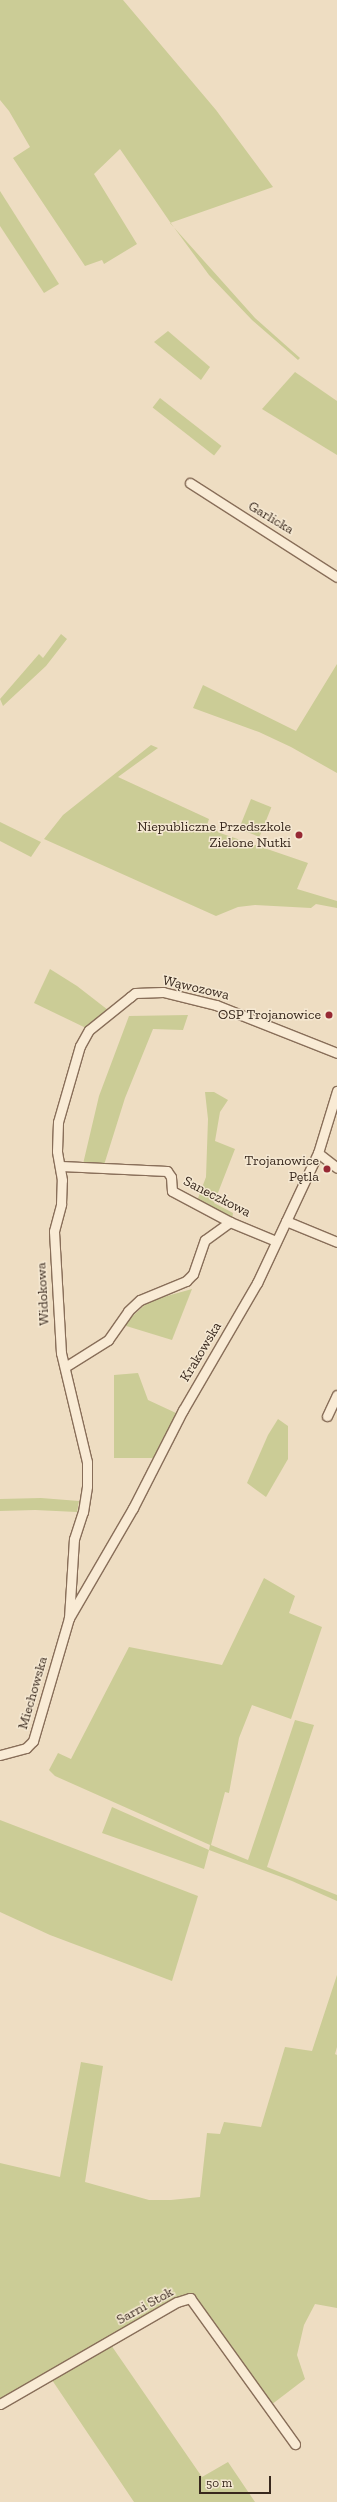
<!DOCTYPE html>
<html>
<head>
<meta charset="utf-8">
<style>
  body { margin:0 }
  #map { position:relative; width:337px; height:2502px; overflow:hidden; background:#eeddc2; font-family:"Zilla Slab",serif }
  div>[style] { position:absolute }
  .green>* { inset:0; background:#cbcc96; transform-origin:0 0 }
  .roads { filter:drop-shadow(1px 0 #886e59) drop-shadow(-1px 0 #886e59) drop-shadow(0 1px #886e59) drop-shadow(0 -1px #886e59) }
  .minor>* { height:9px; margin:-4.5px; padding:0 4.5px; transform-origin:4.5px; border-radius:4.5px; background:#f9ebd5 }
  .dots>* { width:11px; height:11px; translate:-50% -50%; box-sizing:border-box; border:2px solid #f5e8d2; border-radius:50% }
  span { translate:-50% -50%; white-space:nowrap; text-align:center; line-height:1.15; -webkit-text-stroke:3px #f5e8d2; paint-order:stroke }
  .street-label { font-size:14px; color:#38281d }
  .poi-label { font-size:14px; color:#38281d }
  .right { translate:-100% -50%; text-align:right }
  .scale { position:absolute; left:199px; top:2476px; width:72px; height:18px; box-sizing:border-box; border:2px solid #38281d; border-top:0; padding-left:5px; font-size:12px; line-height:14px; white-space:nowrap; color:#38281d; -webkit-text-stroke:3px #f5e8d2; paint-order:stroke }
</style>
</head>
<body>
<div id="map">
  <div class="green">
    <i style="clip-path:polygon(0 0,123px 0,216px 110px,273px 187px,170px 223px,255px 318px,300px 358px,298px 360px,252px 320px,209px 275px,170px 222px,120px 149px,94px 174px,137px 244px,104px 264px,102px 260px,85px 266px,13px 158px,30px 147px,9px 111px,0 100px)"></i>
    <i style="clip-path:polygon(0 191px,59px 284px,44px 293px,0 226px)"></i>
    <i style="clip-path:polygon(168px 331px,210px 367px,201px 380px,154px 342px)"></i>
    <i style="clip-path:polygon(295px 372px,337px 401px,337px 455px,262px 409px)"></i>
    <i style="left:160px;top:398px;width:78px;height:12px;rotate:38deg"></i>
    <i style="clip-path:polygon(61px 634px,67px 639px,46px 666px,3px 706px,0 699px,39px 654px,43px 658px)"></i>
    <i style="clip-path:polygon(337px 664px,337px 773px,291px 747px,259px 732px,193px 708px,203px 685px,296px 731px)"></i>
    <i style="clip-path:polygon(151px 745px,158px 748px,118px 777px,209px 819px,207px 825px,220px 833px,308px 863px,297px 889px,337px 901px,337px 908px,316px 904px,311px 908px,255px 905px,238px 907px,216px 916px,44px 839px,63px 815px)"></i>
    <i style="left:251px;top:799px;width:22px;height:32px;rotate:22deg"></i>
    <i style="clip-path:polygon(0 822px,41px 842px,31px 857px,0 841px)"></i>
    <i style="clip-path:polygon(50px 969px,77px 986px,108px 1010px,86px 1028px,34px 1003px)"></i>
    <i style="clip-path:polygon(188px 1015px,183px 1030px,153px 1029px,125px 1098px,104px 1165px,83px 1164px,99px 1096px,129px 1016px)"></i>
    <i style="clip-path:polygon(205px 1092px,214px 1092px,228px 1100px,220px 1112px,215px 1141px,235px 1149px,214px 1203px,233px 1213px,232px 1220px,197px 1201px,206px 1177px,208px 1119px)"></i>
    <i style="clip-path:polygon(192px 1289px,172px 1340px,123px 1325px,149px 1301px)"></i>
    <i style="clip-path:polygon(138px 1373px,148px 1400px,176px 1413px,156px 1458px,114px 1458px,114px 1375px)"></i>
    <i style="clip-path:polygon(278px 1419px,288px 1426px,288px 1459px,266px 1497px,247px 1483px,268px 1435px)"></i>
    <i style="clip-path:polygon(41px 1498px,79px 1501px,77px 1512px,35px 1510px,0 1511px,0 1499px)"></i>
    <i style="clip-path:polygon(264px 1578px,295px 1596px,289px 1613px,322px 1627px,291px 1719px,252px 1705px,239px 1738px,229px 1793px,225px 1792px,211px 1845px,248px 1860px,295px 1720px,314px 1725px,267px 1867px,337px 1895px,337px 1901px,292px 1881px,209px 1850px,204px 1869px,102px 1833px,112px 1807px,209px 1850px,210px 1845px,55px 1776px,49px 1770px,58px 1753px,71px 1759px,129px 1647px,222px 1665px)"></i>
    <i style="clip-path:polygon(0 1820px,198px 1896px,172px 1981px,50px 1935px,0 1912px)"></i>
    <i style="clip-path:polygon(337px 1975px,337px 2047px,335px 2054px,337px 2055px,337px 2308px,315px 2304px,304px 2325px,297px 2355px,305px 2379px,271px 2405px,192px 2295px,0 2401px,0 2163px,60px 2177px,81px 2062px,103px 2066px,85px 2182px,149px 2200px,171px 2200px,200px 2197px,207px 2133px,220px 2134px,224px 2122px,261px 2127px,285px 2047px,312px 2051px)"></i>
    <i style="clip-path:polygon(111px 2345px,202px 2477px,228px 2462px,255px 2502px,134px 2502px,52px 2380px)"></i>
  </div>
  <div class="roads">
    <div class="minor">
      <i style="left:190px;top:483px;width:174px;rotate:32.6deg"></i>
      <i style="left:318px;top:1153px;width:24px;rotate:38deg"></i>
      <i style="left:61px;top:1166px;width:106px;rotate:2.7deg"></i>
      <i style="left:167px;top:1171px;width:7px;rotate:56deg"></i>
      <i style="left:171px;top:1177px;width:14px;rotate:86deg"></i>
      <i style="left:172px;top:1191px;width:66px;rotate:28.1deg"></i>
      <i style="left:230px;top:1222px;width:50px;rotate:22.4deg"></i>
      <i style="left:286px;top:1221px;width:55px;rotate:22.4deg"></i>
      <i style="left:65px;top:1367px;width:51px;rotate:-32.1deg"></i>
      <i style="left:108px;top:1340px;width:35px;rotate:-55deg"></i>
      <i style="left:128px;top:1311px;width:16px;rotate:-43deg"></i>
      <i style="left:140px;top:1300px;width:50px;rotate:-22.4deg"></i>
      <i style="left:186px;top:1281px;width:10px;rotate:-45deg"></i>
      <i style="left:193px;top:1274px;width:36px;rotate:-71deg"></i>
      <i style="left:205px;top:1240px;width:31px;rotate:-36deg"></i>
      <i style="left:327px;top:1416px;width:23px;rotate:-65deg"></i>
      <i style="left:69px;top:1618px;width:79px;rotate:-86.4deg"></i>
      <i style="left:74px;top:1539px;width:28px;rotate:-72deg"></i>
      <i style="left:83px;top:1512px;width:26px;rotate:-81deg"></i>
      <i style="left:87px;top:1486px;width:24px;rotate:-90deg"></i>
      <i style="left:87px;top:1462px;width:112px;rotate:-103.4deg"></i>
      <i style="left:61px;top:1353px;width:122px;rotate:-93.3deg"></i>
      <i style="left:54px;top:1231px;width:28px;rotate:-75deg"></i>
      <i style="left:61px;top:1204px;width:24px;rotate:-88deg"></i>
      <i style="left:62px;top:1180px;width:29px;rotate:-100deg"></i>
      <i style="left:57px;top:1151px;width:29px;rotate:-88deg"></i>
      <i style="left:58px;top:1122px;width:79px;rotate:-73.9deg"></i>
      <i style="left:80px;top:1046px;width:18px;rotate:-61deg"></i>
      <i style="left:89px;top:1030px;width:53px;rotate:-38.8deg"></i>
      <i style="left:130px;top:997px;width:6px;rotate:-39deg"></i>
      <i style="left:135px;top:993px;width:28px;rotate:-2deg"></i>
      <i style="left:163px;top:992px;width:55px;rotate:13.8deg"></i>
      <i style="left:216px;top:1005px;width:130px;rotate:21.6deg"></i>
      <i style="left:0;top:1755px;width:27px;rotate:-15deg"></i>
      <i style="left:26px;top:1748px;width:10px;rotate:-45deg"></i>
      <i style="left:33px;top:1741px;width:128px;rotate:-73.7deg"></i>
      <i style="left:69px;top:1618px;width:127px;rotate:-59.8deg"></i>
      <i style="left:133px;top:1508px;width:110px;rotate:-63deg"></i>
      <i style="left:183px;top:1410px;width:147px;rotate:-59.8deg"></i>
      <i style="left:257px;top:1283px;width:144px;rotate:-64.9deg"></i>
      <i style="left:318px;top:1153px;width:65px;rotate:-73deg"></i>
      <i style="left:0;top:2404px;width:204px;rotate:-30deg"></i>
      <i style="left:177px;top:2302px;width:14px;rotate:-17deg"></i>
      <i style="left:190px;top:2298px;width:180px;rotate:54.3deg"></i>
    </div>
  </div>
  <div class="dots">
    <i style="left:299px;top:835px;background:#972934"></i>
    <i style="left:329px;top:1015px;background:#972934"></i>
    <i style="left:327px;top:1169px;background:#972934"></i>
  </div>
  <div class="street-label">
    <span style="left:271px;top:518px;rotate:31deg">Garlicka</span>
    <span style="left:196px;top:988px;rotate:13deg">Wąwozowa</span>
    <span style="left:217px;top:1197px;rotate:27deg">Saneczkowa</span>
    <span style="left:43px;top:1294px;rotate:-93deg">Widokowa</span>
    <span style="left:201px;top:1352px;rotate:-59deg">Krakowska</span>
    <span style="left:33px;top:1693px;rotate:-74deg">Miechowska</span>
    <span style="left:145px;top:2306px;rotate:-29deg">Sarni Stok</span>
  </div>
  <div class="poi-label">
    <span class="right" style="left:291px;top:835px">Niepubliczne Przedszkole<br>Zielone Nutki</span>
    <span class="right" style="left:321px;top:1015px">OSP Trojanowice</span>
    <span class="right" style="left:319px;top:1169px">Trojanowice<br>Pętla</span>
  </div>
  <div class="scale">50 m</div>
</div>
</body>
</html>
